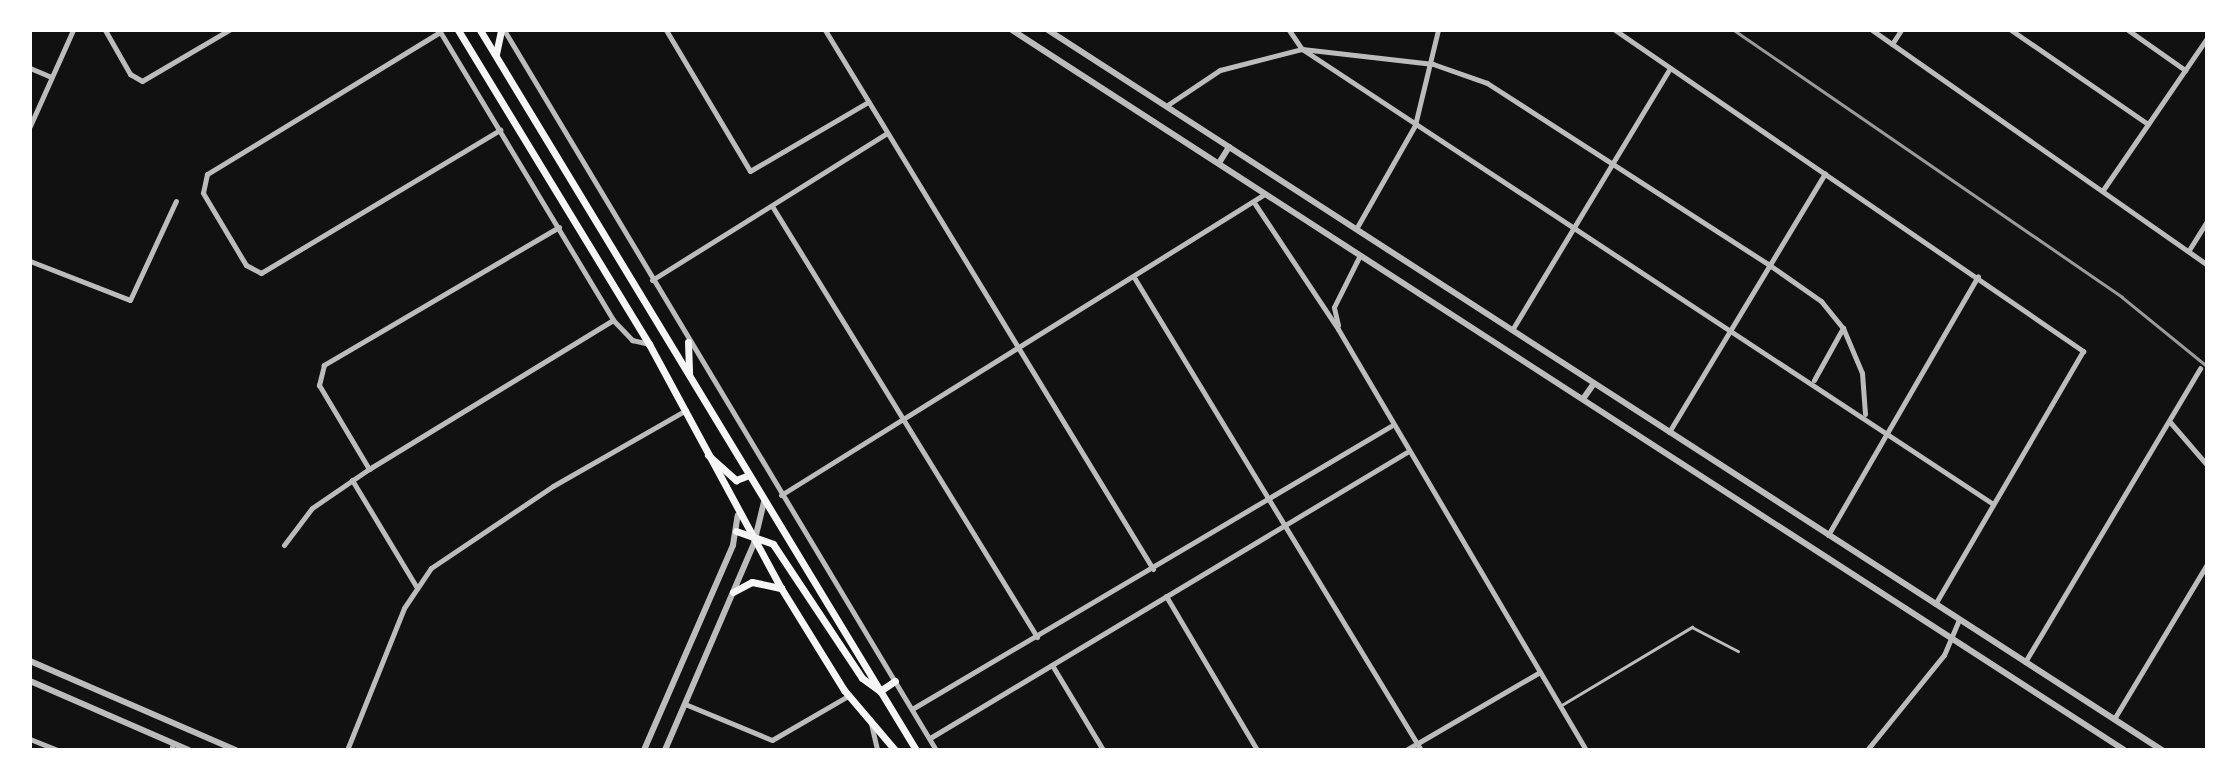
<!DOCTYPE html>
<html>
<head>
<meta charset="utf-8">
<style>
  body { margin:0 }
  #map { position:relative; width:2237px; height:780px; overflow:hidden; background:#111; font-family:"Titillium Web",sans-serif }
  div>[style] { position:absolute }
  .service>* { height:2.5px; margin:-1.25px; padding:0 1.25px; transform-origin:1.25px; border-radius:1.25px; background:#bcbcbc }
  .minor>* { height:5px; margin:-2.5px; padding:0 2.5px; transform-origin:2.5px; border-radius:2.5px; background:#bcbcbc }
  .tertiary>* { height:6px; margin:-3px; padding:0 3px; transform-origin:3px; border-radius:3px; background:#bcbcbc }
  .secondary>* { height:7px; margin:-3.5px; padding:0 3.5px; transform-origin:3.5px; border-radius:3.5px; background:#f5f5f5 }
  .rail>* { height:2.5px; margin:-1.25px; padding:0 1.25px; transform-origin:1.25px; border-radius:1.25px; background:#9a9a9a }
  span { translate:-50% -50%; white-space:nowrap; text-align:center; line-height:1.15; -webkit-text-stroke:5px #fff; paint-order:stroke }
  .frame { position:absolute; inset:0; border:32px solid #fff; pointer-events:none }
</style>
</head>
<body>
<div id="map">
  <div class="service">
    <i style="left:1560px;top:706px;width:154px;rotate:-30.9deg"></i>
    <i style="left:1692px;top:627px;width:52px;rotate:27.6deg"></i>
  </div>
  <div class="minor">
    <i style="left:105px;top:30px;width:51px;rotate:60.4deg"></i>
    <i style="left:130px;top:74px;width:14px;rotate:30deg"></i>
    <i style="left:142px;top:81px;width:101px;rotate:-30.4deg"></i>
    <i style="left:439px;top:30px;width:338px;rotate:59deg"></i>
    <i style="left:613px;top:320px;width:28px;rotate:46deg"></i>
    <i style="left:632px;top:340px;width:17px;rotate:13deg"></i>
    <i style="left:504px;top:30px;width:840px;rotate:59.04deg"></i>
    <i style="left:666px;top:30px;width:164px;rotate:59.2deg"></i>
    <i style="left:750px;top:171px;width:137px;rotate:-30.3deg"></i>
    <i style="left:825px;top:30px;width:631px;rotate:58.68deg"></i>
    <i style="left:1289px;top:30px;width:23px;rotate:56deg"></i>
    <i style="left:1302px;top:49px;width:132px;rotate:6.5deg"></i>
    <i style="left:1433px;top:64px;width:57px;rotate:19.4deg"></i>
    <i style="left:1487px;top:83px;width:334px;rotate:32.8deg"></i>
    <i style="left:1768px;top:264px;width:65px;rotate:34.9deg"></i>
    <i style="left:1821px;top:301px;width:35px;rotate:51deg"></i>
    <i style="left:1843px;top:328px;width:49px;rotate:67.1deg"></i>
    <i style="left:1862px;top:373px;width:41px;rotate:85.8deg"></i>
    <i style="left:1615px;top:30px;width:568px;rotate:34.45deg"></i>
    <i style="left:2083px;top:351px;width:293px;rotate:120.3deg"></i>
    <i style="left:1872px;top:30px;width:409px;rotate:35deg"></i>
    <i style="left:2011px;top:30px;width:166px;rotate:34.5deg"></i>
    <i style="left:2128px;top:30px;width:70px;rotate:35.1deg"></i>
    <i style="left:440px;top:32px;width:273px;rotate:148.6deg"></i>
    <i style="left:207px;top:174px;width:19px;rotate:102deg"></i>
    <i style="left:203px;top:193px;width:84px;rotate:59.2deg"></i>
    <i style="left:246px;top:265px;width:17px;rotate:28deg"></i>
    <i style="left:261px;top:273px;width:279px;rotate:-30.9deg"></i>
    <i style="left:1892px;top:44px;width:17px;rotate:-57deg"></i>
    <i style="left:30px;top:68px;width:23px;rotate:23deg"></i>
    <i style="left:1166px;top:106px;width:65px;rotate:-33.7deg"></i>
    <i style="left:1220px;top:70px;width:85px;rotate:-14.4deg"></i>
    <i style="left:1302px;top:49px;width:827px;rotate:33.36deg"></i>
    <i style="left:30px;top:126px;width:105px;rotate:-65.9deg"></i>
    <i style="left:2103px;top:190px;width:184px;rotate:-55.6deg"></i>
    <i style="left:1255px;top:204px;width:150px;rotate:56.4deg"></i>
    <i style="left:1338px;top:329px;width:489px;rotate:59.5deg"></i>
    <i style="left:772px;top:206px;width:506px;rotate:58.41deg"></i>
    <i style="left:559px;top:227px;width:273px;rotate:149.6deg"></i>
    <i style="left:324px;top:365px;width:21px;rotate:104deg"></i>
    <i style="left:319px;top:385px;width:98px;rotate:59.2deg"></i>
    <i style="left:369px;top:469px;width:286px;rotate:-31.4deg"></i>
    <i style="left:1356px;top:229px;width:120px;rotate:-60.4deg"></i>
    <i style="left:1415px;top:125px;width:98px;rotate:-76.4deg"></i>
    <i style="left:2189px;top:250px;width:34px;rotate:-58deg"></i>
    <i style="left:30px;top:261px;width:107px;rotate:21.3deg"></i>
    <i style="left:130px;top:300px;width:109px;rotate:-65.1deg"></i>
    <i style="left:1135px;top:279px;width:551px;rotate:58.73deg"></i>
    <i style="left:652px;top:280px;width:277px;rotate:-32deg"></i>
    <i style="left:1338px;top:325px;width:18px;rotate:-103deg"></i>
    <i style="left:1334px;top:307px;width:58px;rotate:-63.4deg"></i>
    <i style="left:1512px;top:330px;width:306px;rotate:-58.9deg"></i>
    <i style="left:1814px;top:380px;width:60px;rotate:-60.9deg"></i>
    <i style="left:2170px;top:422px;width:57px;rotate:49.3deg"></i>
    <i style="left:1669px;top:432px;width:302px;rotate:-58.9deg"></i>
    <i style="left:352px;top:480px;width:124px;rotate:58.9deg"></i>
    <i style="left:781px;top:495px;width:568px;rotate:-31.9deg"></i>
    <i style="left:1828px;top:535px;width:299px;rotate:-59.9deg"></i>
    <i style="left:284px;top:545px;width:46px;rotate:-52.9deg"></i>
    <i style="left:312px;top:508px;width:69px;rotate:-34.4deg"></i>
    <i style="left:1166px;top:596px;width:179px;rotate:59.4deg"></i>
    <i style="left:2025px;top:662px;width:342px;rotate:-59.2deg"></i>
    <i style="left:1052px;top:665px;width:99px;rotate:59deg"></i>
    <i style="left:685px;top:704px;width:94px;rotate:22.5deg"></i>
    <i style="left:772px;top:740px;width:88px;rotate:-30.1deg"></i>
    <i style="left:912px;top:709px;width:556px;rotate:-30.58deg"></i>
    <i style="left:870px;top:719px;width:32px;rotate:77deg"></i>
    <i style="left:2114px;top:719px;width:181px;rotate:-59deg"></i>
    <i style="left:930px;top:738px;width:556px;rotate:-30.95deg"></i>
    <i style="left:30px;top:739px;width:29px;rotate:22deg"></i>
    <i style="left:171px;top:750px;width:6px;rotate:-72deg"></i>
    <i style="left:347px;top:750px;width:153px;rotate:-68.1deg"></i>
    <i style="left:404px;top:608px;width:48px;rotate:-56deg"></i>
    <i style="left:431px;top:568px;width:147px;rotate:-33.9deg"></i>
    <i style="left:553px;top:486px;width:153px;rotate:-29.7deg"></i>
    <i style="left:1406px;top:750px;width:155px;rotate:-30.2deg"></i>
    <i style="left:1867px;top:750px;width:122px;rotate:-51deg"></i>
    <i style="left:1944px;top:655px;width:39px;rotate:-67deg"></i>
  </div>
  <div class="tertiary">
    <i style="left:1012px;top:30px;width:1325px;rotate:32.92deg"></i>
    <i style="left:1048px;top:30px;width:1326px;rotate:32.88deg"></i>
    <i style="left:1219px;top:163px;width:19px;rotate:-58deg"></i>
    <i style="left:1583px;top:399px;width:19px;rotate:-55deg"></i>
    <i style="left:30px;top:661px;width:224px;rotate:23.4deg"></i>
    <i style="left:30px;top:681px;width:173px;rotate:23.5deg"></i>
    <i style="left:644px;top:750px;width:223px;rotate:-66.5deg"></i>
    <i style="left:733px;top:545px;width:30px;rotate:-81deg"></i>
    <i style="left:665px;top:750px;width:225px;rotate:-66.7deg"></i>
    <i style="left:754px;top:543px;width:42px;rotate:-76.3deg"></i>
  </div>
  <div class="secondary">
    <i style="left:458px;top:30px;width:368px;rotate:58.7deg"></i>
    <i style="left:649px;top:344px;width:277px;rotate:61.6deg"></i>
    <i style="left:781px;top:588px;width:120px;rotate:58.3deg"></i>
    <i style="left:844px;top:690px;width:79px;rotate:49.6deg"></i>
    <i style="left:480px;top:30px;width:842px;rotate:58.8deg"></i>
    <i style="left:496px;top:54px;width:25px;rotate:-78deg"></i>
    <i style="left:688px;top:342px;width:32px;rotate:88deg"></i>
    <i style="left:708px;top:455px;width:38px;rotate:42deg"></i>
    <i style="left:736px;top:480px;width:14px;rotate:-21deg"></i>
    <i style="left:736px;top:531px;width:39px;rotate:19deg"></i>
    <i style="left:773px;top:544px;width:161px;rotate:56.4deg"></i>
    <i style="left:862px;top:678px;width:22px;rotate:36deg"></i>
    <i style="left:880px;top:691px;width:18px;rotate:-34deg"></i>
    <i style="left:733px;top:592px;width:21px;rotate:-28deg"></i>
    <i style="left:752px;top:582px;width:30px;rotate:12deg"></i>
  </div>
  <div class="rail">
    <i style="left:1734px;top:30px;width:471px;rotate:34.5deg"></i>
    <i style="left:2122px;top:297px;width:109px;rotate:39.1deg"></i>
  </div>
  <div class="frame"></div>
</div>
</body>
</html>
